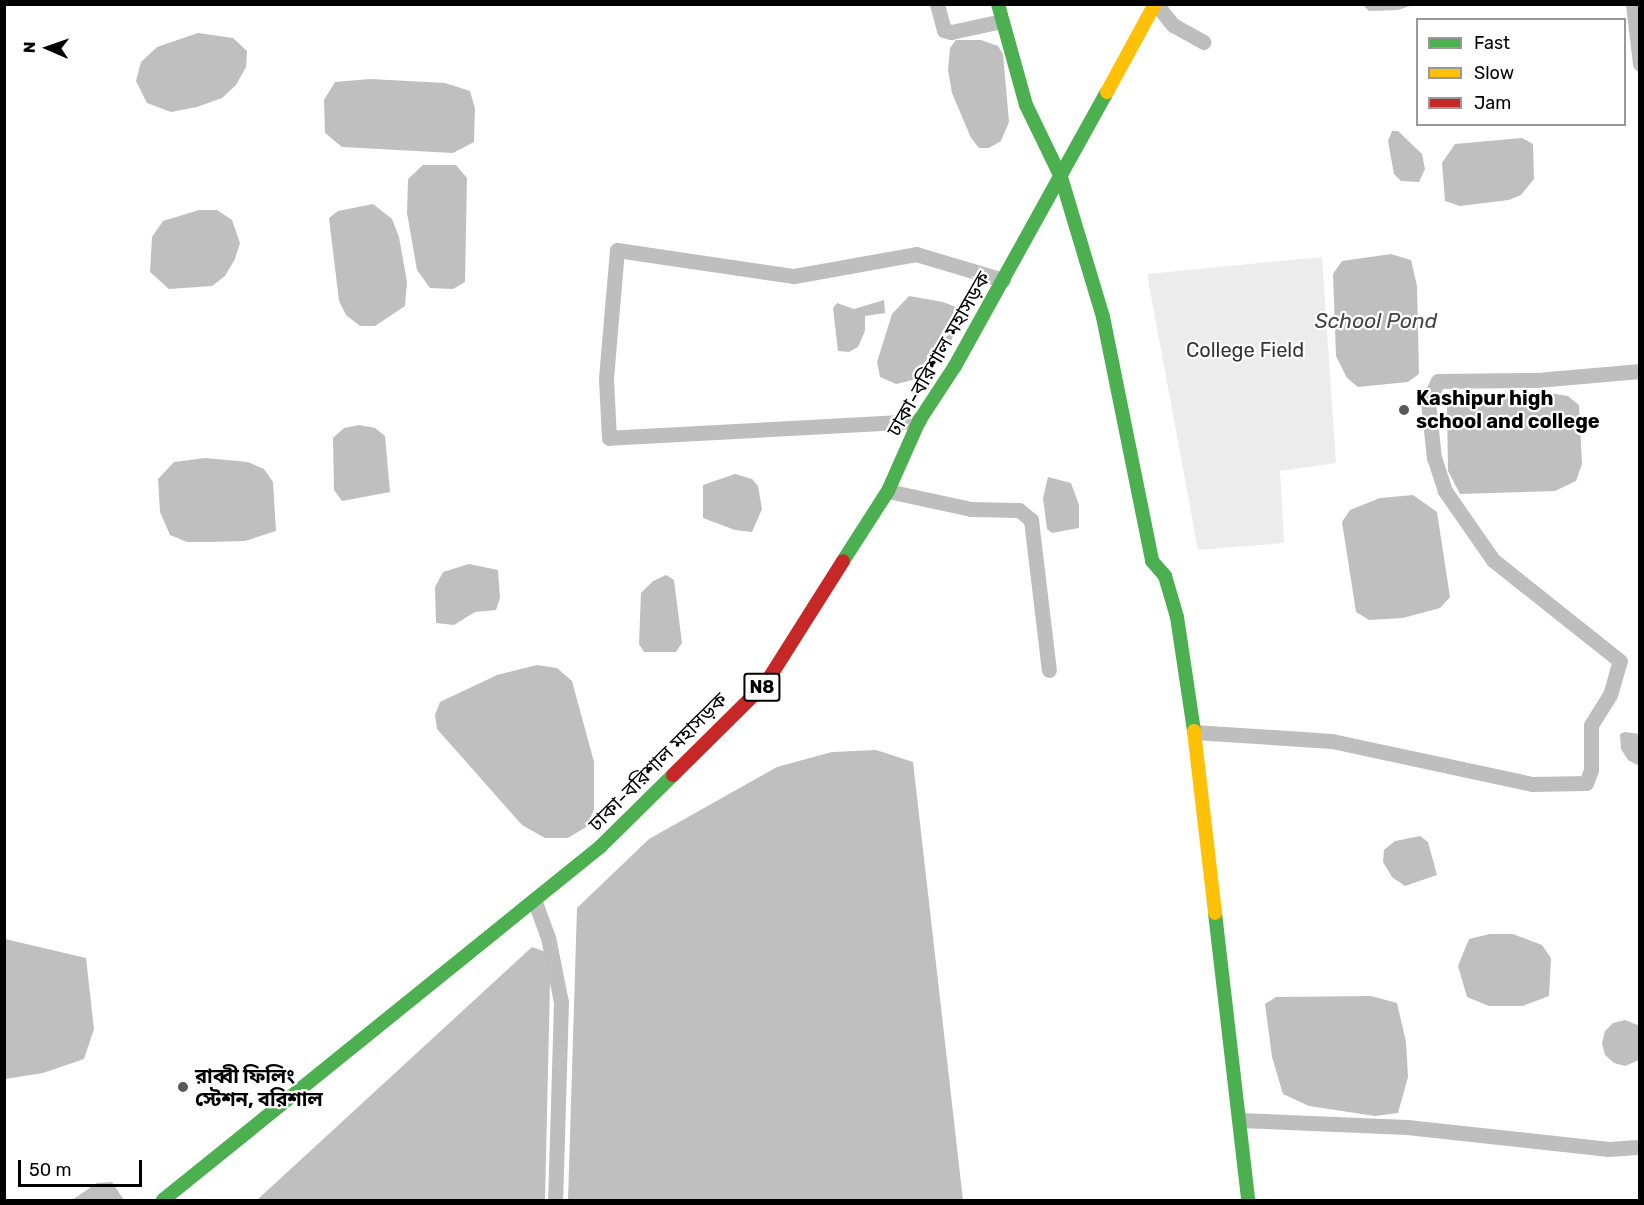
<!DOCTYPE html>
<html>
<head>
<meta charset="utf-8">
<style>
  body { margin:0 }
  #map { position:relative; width:1644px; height:1205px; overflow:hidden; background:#fff; font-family:Rubik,"Noto Sans Bengali",sans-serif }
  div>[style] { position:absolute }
  .green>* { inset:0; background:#ececec }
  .water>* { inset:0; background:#bfbfbf }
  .street>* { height:15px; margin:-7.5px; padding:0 7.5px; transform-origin:7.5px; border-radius:7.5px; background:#bebebe }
  .fast>* { height:14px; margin:-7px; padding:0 7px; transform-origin:7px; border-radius:7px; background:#4caf50 }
  .slow>* { height:14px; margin:-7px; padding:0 7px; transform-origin:7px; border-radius:7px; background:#ffc107 }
  .jam>* { height:14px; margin:-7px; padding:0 7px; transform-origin:7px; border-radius:7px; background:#c62828 }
  .dots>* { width:16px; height:16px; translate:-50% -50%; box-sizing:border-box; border:3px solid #fff; border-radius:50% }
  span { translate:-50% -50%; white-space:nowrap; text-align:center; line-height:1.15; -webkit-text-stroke:4.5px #fff; paint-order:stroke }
  .shield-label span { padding:2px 4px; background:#fff; border:2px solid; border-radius:4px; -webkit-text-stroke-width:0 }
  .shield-label { font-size:18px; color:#000; font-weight:700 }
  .park-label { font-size:20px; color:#333 }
  .street-label { font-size:20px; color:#000 }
  .poi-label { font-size:20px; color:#000; font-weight:700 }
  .left { translate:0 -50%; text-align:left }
  .water-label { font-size:21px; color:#444; font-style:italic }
  .frame { position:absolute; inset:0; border:6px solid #000; pointer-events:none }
  .legend { position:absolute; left:1416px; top:18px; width:210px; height:108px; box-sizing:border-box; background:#fff; border:2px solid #999; margin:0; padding:8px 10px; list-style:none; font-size:18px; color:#000 }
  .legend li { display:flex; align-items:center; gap:12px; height:30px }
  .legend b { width:30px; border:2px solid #999 }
  .north { position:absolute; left:18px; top:18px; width:60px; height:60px; -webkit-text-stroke:4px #fff; paint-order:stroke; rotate:272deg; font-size:16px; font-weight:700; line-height:24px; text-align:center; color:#000 }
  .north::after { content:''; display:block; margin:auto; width:21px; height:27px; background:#000; clip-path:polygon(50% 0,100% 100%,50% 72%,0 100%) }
  .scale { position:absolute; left:18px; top:1160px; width:124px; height:27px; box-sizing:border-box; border:3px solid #000; border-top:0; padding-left:8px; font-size:18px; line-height:21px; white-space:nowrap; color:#000; -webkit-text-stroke:4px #fff; paint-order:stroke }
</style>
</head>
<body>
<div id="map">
  <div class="green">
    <i style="clip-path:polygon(1322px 257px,1336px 463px,1280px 471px,1284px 543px,1198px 550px,1147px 274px)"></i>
  </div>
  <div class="water">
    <i style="clip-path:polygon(1363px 5px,1413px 5px,1398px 10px,1369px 11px)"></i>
    <i style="clip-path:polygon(198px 33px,233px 38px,247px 51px,246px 67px,236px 85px,222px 98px,197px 107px,171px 112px,147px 103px,136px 81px,141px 62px,157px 47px)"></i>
    <i style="clip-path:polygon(956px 40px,981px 40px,998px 46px,1003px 54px,1009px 122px,1001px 141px,989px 148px,979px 148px,971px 138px,952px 93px,948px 70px,950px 48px)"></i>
    <i style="clip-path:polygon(370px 79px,445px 83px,470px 91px,475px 109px,474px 142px,453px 153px,342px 147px,325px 133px,324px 100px,335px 82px)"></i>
    <i style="clip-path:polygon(1392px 131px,1398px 131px,1422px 154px,1425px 169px,1419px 182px,1401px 181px,1394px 174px,1388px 141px)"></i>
    <i style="clip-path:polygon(1522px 138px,1533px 144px,1534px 179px,1521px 195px,1509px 200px,1460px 206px,1445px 201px,1442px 163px,1455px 144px)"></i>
    <i style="clip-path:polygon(423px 165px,456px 165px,467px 178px,465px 282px,453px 289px,430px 288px,417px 270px,407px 213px,408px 179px)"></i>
    <i style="clip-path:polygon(373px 204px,392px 219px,399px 237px,407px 282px,405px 306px,375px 326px,360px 326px,346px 315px,339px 301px,329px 218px,338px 211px)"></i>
    <i style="clip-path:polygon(199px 210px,217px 210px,232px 220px,240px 243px,235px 259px,225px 276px,212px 286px,169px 289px,150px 272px,152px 237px,163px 221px)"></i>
    <i style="clip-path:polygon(1391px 254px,1411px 260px,1417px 286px,1419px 374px,1408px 382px,1358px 387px,1347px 378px,1336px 356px,1333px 274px,1342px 261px)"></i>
    <i style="clip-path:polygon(909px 296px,943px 302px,961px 309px,958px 327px,941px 359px,917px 379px,896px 384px,880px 377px,877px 362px,892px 314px)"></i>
    <i style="clip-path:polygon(884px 300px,885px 313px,865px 316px,865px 331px,858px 347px,849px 352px,838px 351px,833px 308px,837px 303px,854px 309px)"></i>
    <i style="clip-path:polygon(1549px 393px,1568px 396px,1579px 405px,1582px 464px,1576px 481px,1555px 491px,1460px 494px,1448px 471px,1447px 406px,1453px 395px)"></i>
    <i style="clip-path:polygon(359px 425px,375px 428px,385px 436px,390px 492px,342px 501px,334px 490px,333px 438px,344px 428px)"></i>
    <i style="clip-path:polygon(205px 458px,248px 462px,264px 469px,273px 482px,276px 531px,245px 541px,208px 542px,187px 542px,170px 535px,160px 512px,158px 479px,174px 462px)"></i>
    <i style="clip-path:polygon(735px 474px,752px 479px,758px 486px,762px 509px,752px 532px,735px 530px,703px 518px,703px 485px)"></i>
    <i style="clip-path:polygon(1048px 477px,1071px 483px,1079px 505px,1079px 528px,1052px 533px,1047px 529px,1043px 498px)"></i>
    <i style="clip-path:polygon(1413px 495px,1437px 512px,1450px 597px,1440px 608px,1403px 618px,1369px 620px,1356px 612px,1342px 522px,1350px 510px,1380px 498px)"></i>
    <i style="clip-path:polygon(469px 564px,498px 570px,500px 598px,496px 610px,475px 612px,454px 625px,436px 623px,435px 587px,443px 572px)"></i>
    <i style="clip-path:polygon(666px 575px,674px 580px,682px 643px,676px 652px,644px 652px,639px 644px,641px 593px,653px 581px)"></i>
    <i style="clip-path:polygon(537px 665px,557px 668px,572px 681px,594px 762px,594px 810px,586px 827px,568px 838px,545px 838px,522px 825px,437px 729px,435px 715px,440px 702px,497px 675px)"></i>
    <i style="clip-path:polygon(1625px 732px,1639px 734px,1639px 766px,1628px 760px,1621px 749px,1620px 734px)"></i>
    <i style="clip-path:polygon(876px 750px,913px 762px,963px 1200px,568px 1200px,577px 908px,649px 839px,777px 767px,832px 752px)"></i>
    <i style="clip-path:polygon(1420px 836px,1428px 842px,1437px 875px,1405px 886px,1392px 877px,1383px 862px,1384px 850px,1395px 841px)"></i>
    <i style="clip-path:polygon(1490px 934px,1513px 934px,1542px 945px,1551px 958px,1549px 996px,1523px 1006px,1489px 1006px,1467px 997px,1458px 966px,1469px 939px)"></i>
    <i style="clip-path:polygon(5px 939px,86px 958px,94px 1029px,84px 1059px,43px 1073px,5px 1079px)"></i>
    <i style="clip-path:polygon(532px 947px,546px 952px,550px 983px,545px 1200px,257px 1200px)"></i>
    <i style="clip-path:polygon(1371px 996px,1397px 1003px,1406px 1042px,1408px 1077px,1398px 1113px,1375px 1116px,1309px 1106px,1283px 1094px,1272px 1057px,1265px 1004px,1276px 997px)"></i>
    <i style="clip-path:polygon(1625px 1020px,1640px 1026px,1639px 1060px,1625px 1066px,1614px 1063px,1605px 1055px,1602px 1043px,1605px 1031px,1613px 1023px)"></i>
    <i style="clip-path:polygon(112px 1182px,124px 1200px,72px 1200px,97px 1183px)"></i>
  </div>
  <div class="street">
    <i style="left:937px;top:4px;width:27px;rotate:75deg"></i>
    <i style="left:944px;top:30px;width:7px;rotate:16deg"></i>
    <i style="left:951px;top:32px;width:52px;rotate:-12.2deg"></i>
    <i style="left:1156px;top:4px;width:27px;rotate:51deg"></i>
    <i style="left:1173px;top:25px;width:35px;rotate:29deg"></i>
    <i style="left:1633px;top:4px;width:60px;rotate:83.3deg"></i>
    <i style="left:919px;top:421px;width:310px;rotate:176.9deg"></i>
    <i style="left:609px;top:438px;width:60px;rotate:-92.9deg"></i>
    <i style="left:606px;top:378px;width:128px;rotate:-85.1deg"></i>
    <i style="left:617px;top:250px;width:179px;rotate:8.4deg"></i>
    <i style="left:794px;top:276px;width:124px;rotate:-10.2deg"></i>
    <i style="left:916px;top:254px;width:91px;rotate:16.6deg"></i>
    <i style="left:888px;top:491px;width:85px;rotate:12.2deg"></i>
    <i style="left:971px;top:509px;width:48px;rotate:1.2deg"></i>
    <i style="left:1019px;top:510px;width:16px;rotate:40deg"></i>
    <i style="left:1031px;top:520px;width:151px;rotate:83.2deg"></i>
    <i style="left:1194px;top:732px;width:138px;rotate:3.7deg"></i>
    <i style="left:1332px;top:741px;width:205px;rotate:12.1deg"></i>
    <i style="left:1532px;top:784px;width:54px;rotate:-1.1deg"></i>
    <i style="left:1586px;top:783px;width:14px;rotate:-69deg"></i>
    <i style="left:1591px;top:770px;width:45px;rotate:-90deg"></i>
    <i style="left:1591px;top:725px;width:36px;rotate:-58deg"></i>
    <i style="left:1610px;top:695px;width:35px;rotate:-74deg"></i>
    <i style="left:1620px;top:661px;width:162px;rotate:-141.5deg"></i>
    <i style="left:1493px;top:560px;width:84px;rotate:-124.8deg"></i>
    <i style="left:1445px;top:491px;width:35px;rotate:-108deg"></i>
    <i style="left:1434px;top:458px;width:56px;rotate:-96.1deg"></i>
    <i style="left:1428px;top:402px;width:23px;rotate:-65deg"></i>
    <i style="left:1438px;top:381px;width:99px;rotate:-0.6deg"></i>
    <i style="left:1537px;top:380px;width:103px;rotate:-5deg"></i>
    <i style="left:535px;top:902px;width:37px;rotate:70deg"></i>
    <i style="left:548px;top:937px;width:66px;rotate:78.7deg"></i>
    <i style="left:561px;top:1002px;width:198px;rotate:91.7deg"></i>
    <i style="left:1239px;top:1120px;width:168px;rotate:2.4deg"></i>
    <i style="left:1407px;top:1127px;width:203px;rotate:6.2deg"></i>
    <i style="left:1609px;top:1149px;width:31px;rotate:-4deg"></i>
  </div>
  <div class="fast">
    <i style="left:998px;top:4px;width:105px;rotate:74.5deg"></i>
    <i style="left:1026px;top:105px;width:80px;rotate:64.1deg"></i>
    <i style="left:1061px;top:177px;width:146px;rotate:73.3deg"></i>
    <i style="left:1103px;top:317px;width:249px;rotate:78.6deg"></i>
    <i style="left:1152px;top:561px;width:20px;rotate:49deg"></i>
    <i style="left:1165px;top:576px;width:43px;rotate:73.7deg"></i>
    <i style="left:1177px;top:617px;width:115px;rotate:81.5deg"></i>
    <i style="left:843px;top:561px;width:83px;rotate:-57.3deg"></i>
    <i style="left:888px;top:491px;width:77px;rotate:-66.1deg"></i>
    <i style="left:919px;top:421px;width:66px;rotate:-56.8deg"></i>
    <i style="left:955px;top:366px;width:313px;rotate:-61deg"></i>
    <i style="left:1215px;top:913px;width:289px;rotate:83.4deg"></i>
    <i style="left:163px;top:1200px;width:562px;rotate:-38.93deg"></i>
    <i style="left:600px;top:847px;width:103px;rotate:-44.6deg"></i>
  </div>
  <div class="slow">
    <i style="left:1107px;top:92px;width:100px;rotate:-61.4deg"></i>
    <i style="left:1194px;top:731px;width:183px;rotate:83.4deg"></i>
  </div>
  <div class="jam">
    <i style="left:673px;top:775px;width:131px;rotate:-44.7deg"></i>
    <i style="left:766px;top:683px;width:144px;rotate:-57.7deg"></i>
  </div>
  <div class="dots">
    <i style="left:1404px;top:410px;background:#595959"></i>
    <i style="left:183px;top:1087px;background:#595959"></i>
  </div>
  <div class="shield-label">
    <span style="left:762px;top:687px">N8</span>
  </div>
  <div class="park-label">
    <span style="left:1245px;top:350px">College Field</span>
  </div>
  <div class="street-label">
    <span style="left:939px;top:354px;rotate:-60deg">ঢাকা-বরিশাল মহাসড়ক</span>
    <span style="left:658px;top:762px;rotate:-45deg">ঢাকা-বরিশাল মহাসড়ক</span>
  </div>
  <div class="poi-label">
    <span class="left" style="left:1416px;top:410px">Kashipur high<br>school and college</span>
    <span class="left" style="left:195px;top:1088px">রাব্বী ফিলিং<br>স্টেশন, বরিশাল</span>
  </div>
  <div class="water-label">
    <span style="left:1376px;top:321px">School Pond</span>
  </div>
  <div class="frame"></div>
  <ul class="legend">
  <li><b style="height:8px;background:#4caf50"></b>Fast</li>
  <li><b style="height:8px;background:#ffc107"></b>Slow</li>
  <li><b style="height:8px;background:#c62828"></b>Jam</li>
  </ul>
  <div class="north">N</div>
  <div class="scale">50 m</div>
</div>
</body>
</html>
